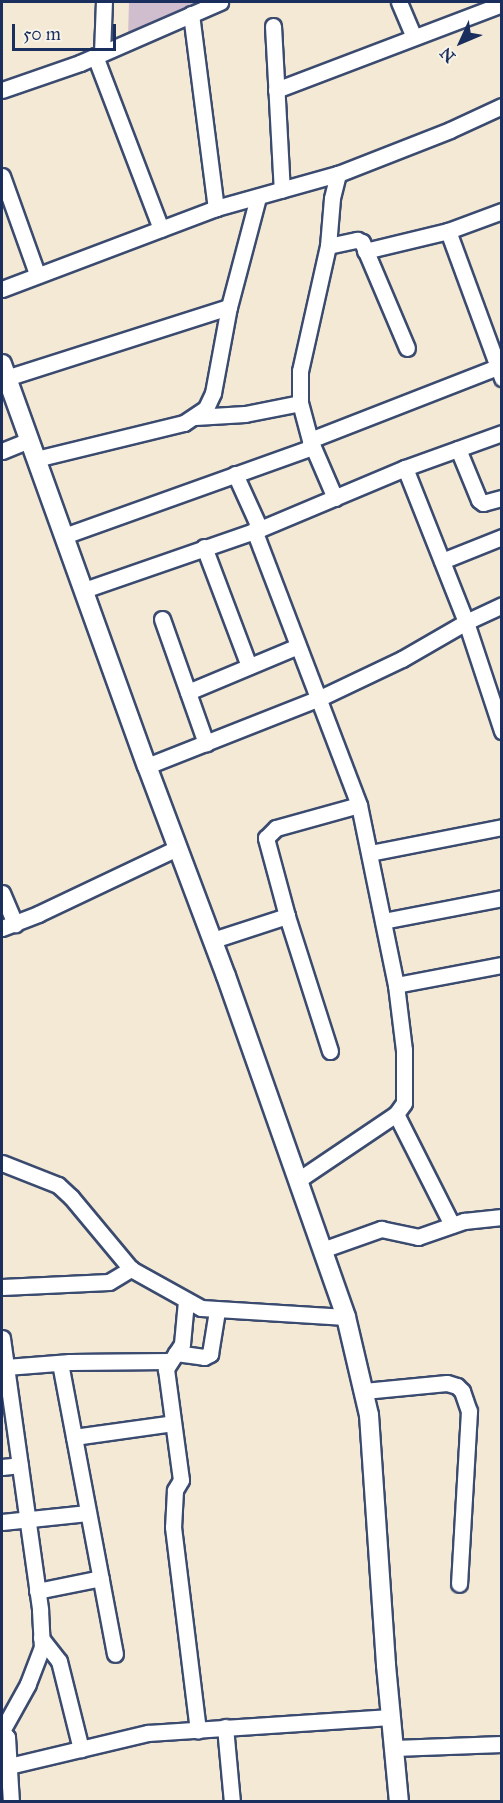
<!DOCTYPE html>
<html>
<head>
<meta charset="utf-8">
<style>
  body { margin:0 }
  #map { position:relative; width:503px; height:1803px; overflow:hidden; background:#f3e9d4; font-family:"IM FELL Great Primer",serif }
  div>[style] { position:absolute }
  .industrial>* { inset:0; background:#d0bdcd }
  .roads { filter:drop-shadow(2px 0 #3b4b70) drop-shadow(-2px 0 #3b4b70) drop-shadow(0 2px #3b4b70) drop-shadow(0 -2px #3b4b70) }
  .minor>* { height:15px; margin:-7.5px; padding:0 7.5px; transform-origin:7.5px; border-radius:7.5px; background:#fff }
  .tertiary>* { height:18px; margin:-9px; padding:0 9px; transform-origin:9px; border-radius:9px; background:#fff }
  span { translate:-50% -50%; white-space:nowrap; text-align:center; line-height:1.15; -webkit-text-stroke:4.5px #f7f3e8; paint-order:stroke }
  .frame { position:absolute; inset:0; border:3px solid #1b2f5e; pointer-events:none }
  .north { position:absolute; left:431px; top:12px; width:60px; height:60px; -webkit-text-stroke:4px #f7f3e8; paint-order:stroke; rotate:226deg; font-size:16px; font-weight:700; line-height:24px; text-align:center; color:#1b2f5e }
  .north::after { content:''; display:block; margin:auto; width:21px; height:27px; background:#1b2f5e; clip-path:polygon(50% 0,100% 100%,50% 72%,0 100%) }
  .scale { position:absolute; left:12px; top:24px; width:104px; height:27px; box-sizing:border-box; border:3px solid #1b2f5e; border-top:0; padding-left:8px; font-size:18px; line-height:21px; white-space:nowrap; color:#1b2f5e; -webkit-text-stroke:4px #f7f3e8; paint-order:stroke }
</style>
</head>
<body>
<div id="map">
  <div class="industrial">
    <i style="clip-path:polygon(129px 2px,212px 2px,128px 38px)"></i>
  </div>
  <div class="roads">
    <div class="minor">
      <i style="left:399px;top:2px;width:38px;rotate:67deg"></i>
      <i style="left:191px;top:14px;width:196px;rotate:82.7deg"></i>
      <i style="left:273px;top:26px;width:164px;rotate:86.9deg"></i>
      <i style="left:102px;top:53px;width:51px;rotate:-87.8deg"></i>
      <i style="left:95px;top:56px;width:185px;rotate:69.1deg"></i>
      <i style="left:2px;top:90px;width:83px;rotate:-19.1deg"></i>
      <i style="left:80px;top:63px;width:153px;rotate:-23.5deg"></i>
      <i style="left:276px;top:90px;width:242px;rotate:-20.8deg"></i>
      <i style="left:2px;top:176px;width:104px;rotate:70.3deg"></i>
      <i style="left:448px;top:231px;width:157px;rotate:69.8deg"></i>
      <i style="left:328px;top:246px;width:30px;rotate:-12deg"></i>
      <i style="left:357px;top:240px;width:5px;rotate:22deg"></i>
      <i style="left:362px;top:242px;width:115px;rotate:67deg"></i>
      <i style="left:365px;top:251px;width:85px;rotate:-13.5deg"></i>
      <i style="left:448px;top:231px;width:58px;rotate:-20.3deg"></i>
      <i style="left:2px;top:289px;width:229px;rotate:-20.7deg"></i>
      <i style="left:216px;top:208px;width:127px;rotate:-15.6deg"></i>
      <i style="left:338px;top:174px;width:120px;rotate:-21.4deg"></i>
      <i style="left:450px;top:130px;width:57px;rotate:-24.8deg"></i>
      <i style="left:6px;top:378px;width:234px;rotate:-17.7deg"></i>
      <i style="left:195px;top:417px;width:50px;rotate:-3.4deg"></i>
      <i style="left:245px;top:414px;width:56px;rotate:-11.3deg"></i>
      <i style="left:310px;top:440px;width:201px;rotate:-21.3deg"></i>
      <i style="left:458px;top:449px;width:55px;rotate:67.6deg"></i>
      <i style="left:479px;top:500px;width:5px;rotate:37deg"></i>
      <i style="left:483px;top:503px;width:20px;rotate:-15deg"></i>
      <i style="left:2px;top:451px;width:29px;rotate:-22deg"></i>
      <i style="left:36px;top:459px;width:152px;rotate:-13.7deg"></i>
      <i style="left:184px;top:423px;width:27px;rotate:-34deg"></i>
      <i style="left:206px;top:408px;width:17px;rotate:-65deg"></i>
      <i style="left:213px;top:393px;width:87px;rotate:-79.5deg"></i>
      <i style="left:229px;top:307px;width:114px;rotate:-75.2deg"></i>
      <i style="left:405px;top:468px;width:166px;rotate:68.4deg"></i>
      <i style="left:466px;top:622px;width:115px;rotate:71.7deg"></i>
      <i style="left:235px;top:474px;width:60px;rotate:65.6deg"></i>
      <i style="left:335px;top:498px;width:63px;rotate:-113.3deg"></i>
      <i style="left:310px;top:440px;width:38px;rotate:-105deg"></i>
      <i style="left:300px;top:403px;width:32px;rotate:-90deg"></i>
      <i style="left:300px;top:371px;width:128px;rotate:-77.4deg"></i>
      <i style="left:328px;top:246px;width:48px;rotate:-85.2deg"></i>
      <i style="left:332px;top:198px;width:25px;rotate:-76deg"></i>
      <i style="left:254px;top:530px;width:294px;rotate:69.1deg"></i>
      <i style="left:359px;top:805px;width:184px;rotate:78.4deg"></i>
      <i style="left:396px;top:985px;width:65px;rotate:83deg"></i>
      <i style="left:404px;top:1050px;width:53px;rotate:90deg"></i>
      <i style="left:404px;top:1103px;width:14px;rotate:126deg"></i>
      <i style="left:396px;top:1114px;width:118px;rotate:146deg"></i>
      <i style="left:64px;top:536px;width:264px;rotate:-19.7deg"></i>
      <i style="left:204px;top:547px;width:127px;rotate:69.3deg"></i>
      <i style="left:442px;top:561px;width:65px;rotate:-21.8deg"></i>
      <i style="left:84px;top:590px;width:186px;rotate:-19.1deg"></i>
      <i style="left:260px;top:529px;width:157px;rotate:-22.8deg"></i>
      <i style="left:405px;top:468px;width:103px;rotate:-19.8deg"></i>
      <i style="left:162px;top:619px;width:132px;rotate:70.5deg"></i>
      <i style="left:188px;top:692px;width:119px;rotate:-22.7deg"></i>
      <i style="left:147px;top:766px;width:188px;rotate:-21.5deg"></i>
      <i style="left:322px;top:697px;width:89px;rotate:-25.4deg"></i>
      <i style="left:402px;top:659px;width:74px;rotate:-30deg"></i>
      <i style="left:466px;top:622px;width:40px;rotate:-25deg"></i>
      <i style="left:370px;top:853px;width:135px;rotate:-11.1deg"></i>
      <i style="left:2px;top:893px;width:34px;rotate:67deg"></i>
      <i style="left:383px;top:921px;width:121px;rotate:-10.9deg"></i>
      <i style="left:2px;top:928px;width:39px;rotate:-21deg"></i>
      <i style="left:38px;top:914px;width:154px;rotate:-25.4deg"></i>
      <i style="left:213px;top:940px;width:78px;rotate:-18deg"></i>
      <i style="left:396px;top:985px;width:108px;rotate:-10.7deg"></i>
      <i style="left:330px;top:1051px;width:142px;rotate:-107.7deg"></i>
      <i style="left:287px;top:916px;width:81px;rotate:-105.1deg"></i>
      <i style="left:266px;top:838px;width:14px;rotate:-45deg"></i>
      <i style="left:276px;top:828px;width:86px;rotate:-15.5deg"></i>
      <i style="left:396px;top:1114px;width:124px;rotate:63.2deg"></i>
      <i style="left:2px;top:1163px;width:60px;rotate:21.4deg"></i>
      <i style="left:58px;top:1185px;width:18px;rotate:43deg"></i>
      <i style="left:71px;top:1197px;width:94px;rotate:50.2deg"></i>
      <i style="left:131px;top:1269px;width:80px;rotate:29.1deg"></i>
      <i style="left:201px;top:1308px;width:145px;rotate:3.6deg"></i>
      <i style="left:322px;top:1250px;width:63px;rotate:-19.6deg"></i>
      <i style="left:381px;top:1229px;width:38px;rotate:12deg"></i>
      <i style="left:418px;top:1237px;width:49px;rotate:-19.2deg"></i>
      <i style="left:464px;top:1221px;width:38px;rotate:-6deg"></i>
      <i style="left:2px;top:1287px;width:107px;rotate:-2.7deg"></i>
      <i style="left:109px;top:1282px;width:26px;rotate:-31deg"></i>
      <i style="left:186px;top:1301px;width:43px;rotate:95.3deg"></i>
      <i style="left:182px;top:1344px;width:30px;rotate:123deg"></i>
      <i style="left:166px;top:1369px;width:112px;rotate:82.3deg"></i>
      <i style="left:181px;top:1480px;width:12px;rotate:121deg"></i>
      <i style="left:175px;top:1490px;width:37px;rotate:93deg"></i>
      <i style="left:173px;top:1527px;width:205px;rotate:83deg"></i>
      <i style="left:2px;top:1338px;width:275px;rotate:82deg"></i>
      <i style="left:40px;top:1610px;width:37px;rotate:87deg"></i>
      <i style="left:42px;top:1647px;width:40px;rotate:111deg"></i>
      <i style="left:28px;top:1684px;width:54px;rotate:119deg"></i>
      <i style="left:176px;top:1353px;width:28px;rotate:8deg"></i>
      <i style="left:204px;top:1357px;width:7px;rotate:-27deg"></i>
      <i style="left:210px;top:1354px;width:44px;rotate:-80.8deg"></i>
      <i style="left:60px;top:1363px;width:296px;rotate:79.3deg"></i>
      <i style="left:6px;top:1367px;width:64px;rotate:-4.5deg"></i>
      <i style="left:70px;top:1362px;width:99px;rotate:-0.6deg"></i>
      <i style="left:364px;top:1391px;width:83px;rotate:-5.5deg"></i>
      <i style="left:447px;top:1383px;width:10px;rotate:17deg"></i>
      <i style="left:457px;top:1386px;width:7px;rotate:45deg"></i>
      <i style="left:462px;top:1391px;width:21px;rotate:71deg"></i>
      <i style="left:469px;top:1411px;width:173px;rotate:93.3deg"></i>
      <i style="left:74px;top:1437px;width:100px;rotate:-8deg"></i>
      <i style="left:2px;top:1467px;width:18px;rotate:-6deg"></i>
      <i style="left:2px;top:1522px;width:86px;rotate:-6deg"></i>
      <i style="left:37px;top:1591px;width:65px;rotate:-11.5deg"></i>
      <i style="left:41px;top:1638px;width:29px;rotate:52deg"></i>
      <i style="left:59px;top:1661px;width:91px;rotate:76deg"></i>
      <i style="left:225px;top:1727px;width:75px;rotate:84.7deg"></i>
      <i style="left:2px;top:1732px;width:7px;rotate:45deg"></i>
      <i style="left:7px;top:1737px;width:65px;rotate:86.5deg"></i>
      <i style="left:394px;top:1748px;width:108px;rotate:-2.1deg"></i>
      <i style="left:9px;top:1766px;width:143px;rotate:-13.4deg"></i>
      <i style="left:148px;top:1733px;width:243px;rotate:-3.8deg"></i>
    </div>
    <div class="tertiary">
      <i style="left:2px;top:364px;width:427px;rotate:70.2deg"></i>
      <i style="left:147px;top:766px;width:224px;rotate:69.4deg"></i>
      <i style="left:226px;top:976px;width:361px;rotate:70.6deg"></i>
      <i style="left:346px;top:1317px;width:101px;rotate:76.8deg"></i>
      <i style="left:369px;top:1415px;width:251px;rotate:86.1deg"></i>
      <i style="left:386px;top:1665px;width:138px;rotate:84.6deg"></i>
    </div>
  </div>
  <div class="frame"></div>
  <div class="north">N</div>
  <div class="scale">50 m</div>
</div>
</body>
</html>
